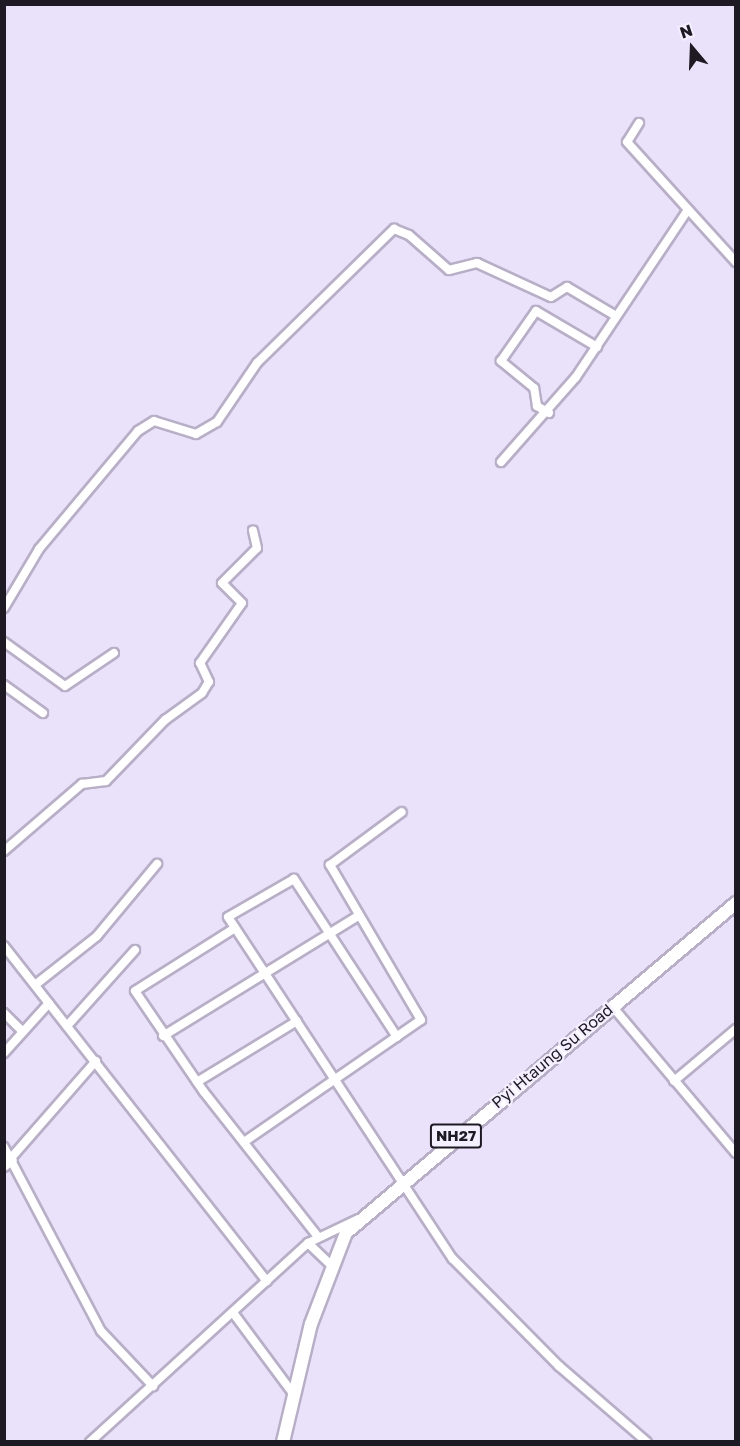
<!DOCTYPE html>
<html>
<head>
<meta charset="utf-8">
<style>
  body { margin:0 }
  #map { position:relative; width:740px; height:1446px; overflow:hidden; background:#eae1fa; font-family:"Golos Text",sans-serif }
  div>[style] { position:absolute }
  .roads { filter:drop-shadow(2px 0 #b8afc7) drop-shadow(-2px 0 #b8afc7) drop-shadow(0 2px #b8afc7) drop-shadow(0 -2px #b8afc7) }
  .minor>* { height:8px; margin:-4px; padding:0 4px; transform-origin:4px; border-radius:4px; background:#fff }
  .highway>* { height:12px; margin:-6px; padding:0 6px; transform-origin:6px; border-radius:6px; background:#fff }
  span { translate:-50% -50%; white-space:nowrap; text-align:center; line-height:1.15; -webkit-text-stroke:4.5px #f5f0ff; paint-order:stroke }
  .shield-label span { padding:2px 4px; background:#f5f0ff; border:2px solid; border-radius:4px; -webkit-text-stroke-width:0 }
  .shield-label { font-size:15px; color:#1e1a23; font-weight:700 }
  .street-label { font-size:16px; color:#1e1a23 }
  .frame { position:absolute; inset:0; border:6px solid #1e1a23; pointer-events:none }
  .north { position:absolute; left:662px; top:18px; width:60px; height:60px; -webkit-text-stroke:4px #f5f0ff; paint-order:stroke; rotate:341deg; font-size:16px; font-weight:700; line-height:24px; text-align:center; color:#1e1a23 }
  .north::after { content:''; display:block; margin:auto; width:21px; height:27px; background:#1e1a23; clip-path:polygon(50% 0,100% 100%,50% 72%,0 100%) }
</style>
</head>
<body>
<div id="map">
  <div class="roads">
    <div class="minor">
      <i style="left:639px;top:123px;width:22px;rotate:122deg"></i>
      <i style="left:627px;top:142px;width:162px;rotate:47.8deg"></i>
      <i style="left:549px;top:413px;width:14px;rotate:-150deg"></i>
      <i style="left:537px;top:406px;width:18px;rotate:-99deg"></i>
      <i style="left:534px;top:388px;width:43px;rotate:-140.7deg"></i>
      <i style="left:501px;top:361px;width:61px;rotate:-55deg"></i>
      <i style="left:536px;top:311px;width:71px;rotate:30.5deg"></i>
      <i style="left:501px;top:462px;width:113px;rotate:-48.6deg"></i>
      <i style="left:576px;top:377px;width:201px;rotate:-56.2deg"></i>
      <i style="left:4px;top:608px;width:69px;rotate:-59.3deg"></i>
      <i style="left:39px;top:549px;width:154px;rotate:-50deg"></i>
      <i style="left:138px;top:431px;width:19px;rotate:-32deg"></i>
      <i style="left:154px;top:421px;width:44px;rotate:17.2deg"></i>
      <i style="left:196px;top:434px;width:24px;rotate:-30deg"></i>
      <i style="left:217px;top:422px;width:71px;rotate:-55.9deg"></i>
      <i style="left:257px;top:363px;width:192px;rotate:-44.4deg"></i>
      <i style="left:394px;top:229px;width:16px;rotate:22deg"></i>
      <i style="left:409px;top:235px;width:53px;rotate:41.2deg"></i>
      <i style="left:449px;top:270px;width:29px;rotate:-14deg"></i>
      <i style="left:477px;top:263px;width:81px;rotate:24.7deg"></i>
      <i style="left:551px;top:297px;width:19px;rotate:-32deg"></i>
      <i style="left:567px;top:287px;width:57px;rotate:30.6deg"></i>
      <i style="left:4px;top:642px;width:75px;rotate:35.8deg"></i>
      <i style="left:65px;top:686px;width:59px;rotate:-34deg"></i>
      <i style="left:4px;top:685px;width:48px;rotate:35.7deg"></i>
      <i style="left:4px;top:851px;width:103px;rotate:-40.7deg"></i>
      <i style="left:82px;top:784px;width:24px;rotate:-7deg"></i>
      <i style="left:106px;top:781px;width:85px;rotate:-46deg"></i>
      <i style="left:165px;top:720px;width:46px;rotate:-36.1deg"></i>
      <i style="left:202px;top:693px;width:13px;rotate:-58deg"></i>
      <i style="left:209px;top:682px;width:21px;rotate:-115deg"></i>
      <i style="left:200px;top:663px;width:73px;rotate:-55deg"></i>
      <i style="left:242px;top:603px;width:28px;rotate:-135deg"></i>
      <i style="left:222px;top:583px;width:49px;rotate:-45deg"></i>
      <i style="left:257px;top:548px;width:18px;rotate:-103deg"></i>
      <i style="left:235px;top:928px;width:118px;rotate:147.8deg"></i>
      <i style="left:135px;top:991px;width:122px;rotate:55.7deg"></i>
      <i style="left:204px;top:1092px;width:184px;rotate:51.8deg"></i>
      <i style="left:4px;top:946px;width:426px;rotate:51.9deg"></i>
      <i style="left:35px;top:985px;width:79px;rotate:-38.3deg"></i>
      <i style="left:97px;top:936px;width:94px;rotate:-50.2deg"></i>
      <i style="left:612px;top:1006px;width:192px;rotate:49.9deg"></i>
      <i style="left:4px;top:1013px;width:25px;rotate:45deg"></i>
      <i style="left:67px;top:1026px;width:102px;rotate:-48.2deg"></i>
      <i style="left:163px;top:1036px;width:229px;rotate:-31.6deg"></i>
      <i style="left:397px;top:1037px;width:189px;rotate:-123.1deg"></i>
      <i style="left:294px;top:879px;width:76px;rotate:150.1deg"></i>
      <i style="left:228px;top:917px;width:409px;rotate:56.7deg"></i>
      <i style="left:453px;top:1259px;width:151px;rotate:45.3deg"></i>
      <i style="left:559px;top:1366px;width:116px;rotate:40.8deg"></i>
      <i style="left:4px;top:1053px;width:67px;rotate:-48deg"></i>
      <i style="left:674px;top:1081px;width:81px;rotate:-40deg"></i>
      <i style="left:197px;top:1082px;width:117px;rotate:-31.4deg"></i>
      <i style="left:244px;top:1142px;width:215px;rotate:-34.6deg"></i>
      <i style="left:421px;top:1020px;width:180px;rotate:-120.4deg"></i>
      <i style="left:330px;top:865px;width:89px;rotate:-36.4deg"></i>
      <i style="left:4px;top:1147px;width:208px;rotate:62.2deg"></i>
      <i style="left:101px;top:1331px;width:76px;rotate:46.6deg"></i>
      <i style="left:11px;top:1158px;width:129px;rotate:-48.8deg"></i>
      <i style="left:4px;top:1167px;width:11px;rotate:-38deg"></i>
      <i style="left:308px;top:1243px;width:32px;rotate:44deg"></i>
      <i style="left:234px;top:1314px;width:102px;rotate:53.4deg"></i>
      <i style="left:90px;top:1442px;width:295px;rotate:-42.4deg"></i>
      <i style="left:308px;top:1243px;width:55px;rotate:-25.6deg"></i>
    </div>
    <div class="highway">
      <i style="left:283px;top:1442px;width:121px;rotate:-76.7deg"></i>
      <i style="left:311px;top:1324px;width:97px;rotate:-69deg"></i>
      <i style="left:346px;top:1233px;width:511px;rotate:-40.24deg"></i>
    </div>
  </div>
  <div class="shield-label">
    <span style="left:456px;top:1136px">NH27</span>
  </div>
  <div class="street-label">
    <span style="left:552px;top:1056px;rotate:-40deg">Pyi Htaung Su Road</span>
  </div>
  <div class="frame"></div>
  <div class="north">N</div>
</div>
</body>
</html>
